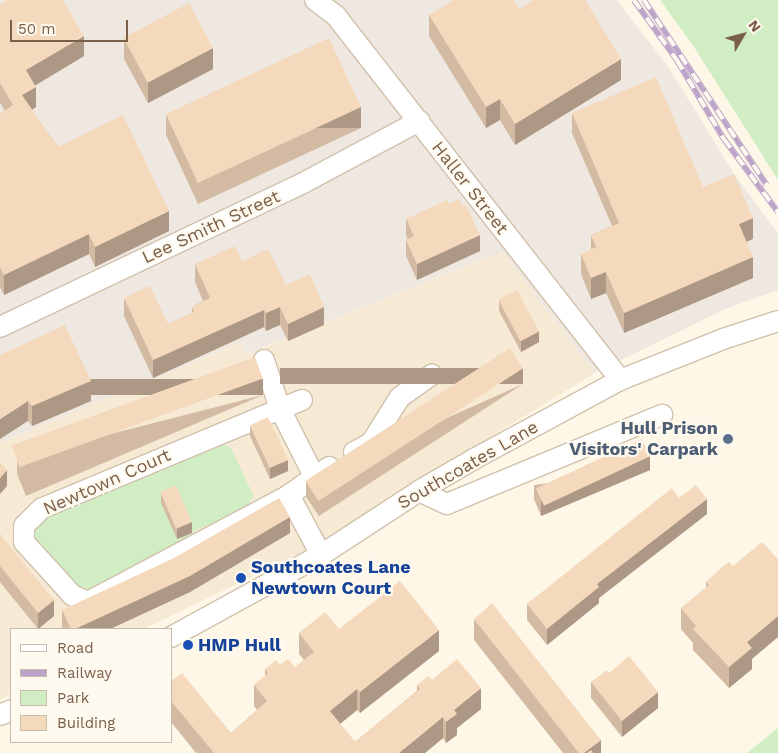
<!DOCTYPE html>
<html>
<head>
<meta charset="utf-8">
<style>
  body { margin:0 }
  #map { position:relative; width:778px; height:753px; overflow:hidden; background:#fef7e7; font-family:"Work Sans",sans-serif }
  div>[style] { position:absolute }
  .residential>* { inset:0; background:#f6ead5 }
  .industrial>* { inset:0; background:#eee8e1 }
  .green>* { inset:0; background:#d0edc4 }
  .roads { filter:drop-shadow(1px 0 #d1c0ab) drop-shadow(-1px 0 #d1c0ab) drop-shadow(0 1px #d1c0ab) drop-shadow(0 -1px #d1c0ab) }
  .minor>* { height:20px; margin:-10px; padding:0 10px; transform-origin:10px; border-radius:10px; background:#fff }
  .rail>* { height:5.5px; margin-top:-2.75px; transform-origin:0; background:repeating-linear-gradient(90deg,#fffaef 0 11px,#bca3c9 0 22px); box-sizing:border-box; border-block:1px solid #bca3c9 }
  .wall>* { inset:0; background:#d3bba3 }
  .shaded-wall>* { inset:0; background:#ac9884; transform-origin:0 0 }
  .building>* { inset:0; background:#f5d9bd; transform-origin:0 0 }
  .dots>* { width:14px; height:14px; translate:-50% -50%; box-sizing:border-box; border:2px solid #fffaef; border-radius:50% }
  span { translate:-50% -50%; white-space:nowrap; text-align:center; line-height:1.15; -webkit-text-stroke:4.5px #fffaef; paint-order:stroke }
  .street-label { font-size:18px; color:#7a5f49 }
  .service-label { font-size:18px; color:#4e5e75; font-weight:700 }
  .right { translate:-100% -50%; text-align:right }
  .transit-label { font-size:18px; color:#164399; font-weight:700 }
  .left { translate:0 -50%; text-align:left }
  .legend { position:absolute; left:10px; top:628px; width:162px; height:115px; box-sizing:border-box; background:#fffaef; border:1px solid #cabcad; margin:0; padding:6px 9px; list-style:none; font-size:15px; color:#7a5f49 }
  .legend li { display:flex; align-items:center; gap:10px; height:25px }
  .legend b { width:25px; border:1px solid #cabcad }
  .north { position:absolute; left:718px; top:10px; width:50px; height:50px; -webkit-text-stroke:4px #fffaef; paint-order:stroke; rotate:53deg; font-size:14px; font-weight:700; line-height:20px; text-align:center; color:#7a5f49 }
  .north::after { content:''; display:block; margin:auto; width:18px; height:22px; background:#7a5f49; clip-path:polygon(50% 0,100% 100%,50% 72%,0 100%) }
  .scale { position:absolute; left:10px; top:20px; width:118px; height:22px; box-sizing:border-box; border:2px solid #7a5f49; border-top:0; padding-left:6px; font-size:15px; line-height:18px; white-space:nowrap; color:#7a5f49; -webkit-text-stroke:4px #fffaef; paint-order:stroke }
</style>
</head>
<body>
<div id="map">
  <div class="residential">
    <i style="clip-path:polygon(502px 252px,595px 373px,306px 550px,144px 629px,11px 629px,11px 694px,0 700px,0 443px,240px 343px,247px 354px)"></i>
  </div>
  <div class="industrial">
    <i style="clip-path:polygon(0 0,617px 0,669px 68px,735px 175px,778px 234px,778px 290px,723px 310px,595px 373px,502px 252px,246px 354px,240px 343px,0 443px)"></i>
  </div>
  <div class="green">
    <i style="clip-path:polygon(660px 0,778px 0,778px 180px,694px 47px)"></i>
    <i style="clip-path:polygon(220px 442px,231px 448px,253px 495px,247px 509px,193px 531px,195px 537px,95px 589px,80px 589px,38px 548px,32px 535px,34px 524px,41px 517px)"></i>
    <i style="clip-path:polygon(778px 728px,778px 753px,747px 753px)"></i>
  </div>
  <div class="roads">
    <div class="minor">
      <i style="left:315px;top:0;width:26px;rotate:37deg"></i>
      <i style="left:336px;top:16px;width:462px;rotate:52deg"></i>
      <i style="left:0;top:327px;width:335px;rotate:-25.4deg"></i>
      <i style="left:303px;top:183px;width:132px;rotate:-28.1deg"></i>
      <i style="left:264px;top:360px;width:52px;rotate:71.9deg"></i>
      <i style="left:280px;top:409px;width:75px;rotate:63.1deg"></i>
      <i style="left:302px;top:400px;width:282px;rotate:157.4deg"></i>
      <i style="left:42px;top:508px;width:25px;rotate:135deg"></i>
      <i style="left:24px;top:526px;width:16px;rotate:90deg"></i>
      <i style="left:24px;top:542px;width:72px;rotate:47.8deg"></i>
      <i style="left:72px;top:595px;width:17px;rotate:24deg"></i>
      <i style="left:88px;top:602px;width:228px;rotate:-28deg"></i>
      <i style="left:289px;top:495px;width:49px;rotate:-35deg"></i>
      <i style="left:354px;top:452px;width:19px;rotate:-28deg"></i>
      <i style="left:371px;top:443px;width:54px;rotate:-57.8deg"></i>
      <i style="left:400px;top:397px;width:39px;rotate:-35deg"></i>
      <i style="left:419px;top:491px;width:31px;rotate:25deg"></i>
      <i style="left:447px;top:504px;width:233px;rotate:-22.5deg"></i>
      <i style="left:289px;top:495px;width:68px;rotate:61.9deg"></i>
      <i style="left:171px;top:637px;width:171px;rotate:-28.7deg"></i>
      <i style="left:321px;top:555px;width:117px;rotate:-33.1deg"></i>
      <i style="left:419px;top:491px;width:64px;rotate:-30.2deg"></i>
      <i style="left:474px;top:459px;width:166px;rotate:-28.4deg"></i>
      <i style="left:620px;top:380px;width:111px;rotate:-21.7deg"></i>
      <i style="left:723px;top:339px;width:58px;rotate:-18.1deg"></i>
      <i style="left:0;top:715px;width:12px;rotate:-24deg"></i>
    </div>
  </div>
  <div class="rail">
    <i style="left:634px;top:0;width:74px;rotate:54.4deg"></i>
    <i style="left:677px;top:60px;width:92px;rotate:59.3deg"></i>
    <i style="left:724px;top:139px;width:91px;rotate:53.5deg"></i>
    <i style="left:644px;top:0;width:222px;rotate:56.4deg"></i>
  </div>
  <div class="wall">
    <i style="clip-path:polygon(0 4px,84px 56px,35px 85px,36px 107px,32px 110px,58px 147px,169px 231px,95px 267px,89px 254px,4px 295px,0 287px,0 114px,5px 111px,0 103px)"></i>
    <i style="clip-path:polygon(519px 9px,621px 80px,515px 145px,500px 120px,486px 128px,429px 36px,429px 15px)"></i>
    <i style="clip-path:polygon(124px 38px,213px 69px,148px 103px,124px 59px)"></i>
    <i style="clip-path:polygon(572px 113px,703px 187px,753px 239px,747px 241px,753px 278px,624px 333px,606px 293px,591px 299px,581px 274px,581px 254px,591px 250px,591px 235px,612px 226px,572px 133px)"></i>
    <i style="clip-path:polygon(166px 114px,361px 128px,198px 204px,166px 135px)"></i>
    <i style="clip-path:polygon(449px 204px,480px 251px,417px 280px,406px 256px,406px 240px,408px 239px,406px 235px,406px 219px)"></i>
    <i style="clip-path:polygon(242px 261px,286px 285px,324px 325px,288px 341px,280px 325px,266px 331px,264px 327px,153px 378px,124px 316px,124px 298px,168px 324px,192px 313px,192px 307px,203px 301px,195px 282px,195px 264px)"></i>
    <i style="clip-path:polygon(499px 300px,539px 342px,521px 352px,499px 311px)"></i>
    <i style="clip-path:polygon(0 355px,91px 401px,32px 426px,28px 421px)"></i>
    <i style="clip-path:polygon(523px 384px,319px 516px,306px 497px,306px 481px)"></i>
    <i style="clip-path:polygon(263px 395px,26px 496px,17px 474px,17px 458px)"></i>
    <i style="clip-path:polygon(250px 426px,288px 471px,270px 479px,250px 436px)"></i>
    <i style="clip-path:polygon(650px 470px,541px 516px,534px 499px,534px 485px)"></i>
    <i style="clip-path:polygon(161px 492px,192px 533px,177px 539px,161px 503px)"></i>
    <i style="clip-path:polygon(679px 498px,707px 514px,599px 598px,599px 603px,547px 645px,527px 620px,527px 604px)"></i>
    <i style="clip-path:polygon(290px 533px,190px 592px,110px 629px,63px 629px,62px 626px,62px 610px)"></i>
    <i style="clip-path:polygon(0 534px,54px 616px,38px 629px,0 582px)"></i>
    <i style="clip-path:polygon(729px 562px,752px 659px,752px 669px,729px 688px,693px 650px,693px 643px,681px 629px,681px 608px,706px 588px,706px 582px)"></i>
    <i style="clip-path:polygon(474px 619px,601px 753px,563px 753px,474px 640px)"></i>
    <i style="clip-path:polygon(339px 629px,439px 651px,360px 713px,357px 710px,340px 724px,355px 742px,417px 691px,417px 685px,432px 680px,481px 709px,457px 728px,457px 735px,446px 743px,443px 738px,425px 753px,196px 753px,171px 722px,171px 681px,231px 733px,257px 710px,254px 706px,254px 685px,265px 676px,265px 669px,280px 665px,295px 667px,304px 660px,299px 654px,299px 633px)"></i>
    <i style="clip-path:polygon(609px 673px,658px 708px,622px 737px,591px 698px,591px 682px)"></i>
  </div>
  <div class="shaded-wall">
    <i style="clip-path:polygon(84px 36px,84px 56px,26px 91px,26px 70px)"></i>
    <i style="clip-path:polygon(213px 48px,213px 69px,148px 103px,148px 82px)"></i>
    <i style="clip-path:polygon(621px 59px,621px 80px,515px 145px,515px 124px)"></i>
    <i style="clip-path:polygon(36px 87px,36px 107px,22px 116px,22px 95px)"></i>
    <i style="clip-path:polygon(500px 99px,500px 120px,486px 128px,486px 107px)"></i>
    <i style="left:361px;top:107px;width:21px;height:180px;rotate:90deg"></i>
    <i style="clip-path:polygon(169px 211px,169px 231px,95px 267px,95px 247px)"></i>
    <i style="clip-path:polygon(753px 218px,753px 239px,739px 245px,739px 224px)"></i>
    <i style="clip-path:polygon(89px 234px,89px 254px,4px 295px,4px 275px)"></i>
    <i style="clip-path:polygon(480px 235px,480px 251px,417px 280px,417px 264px)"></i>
    <i style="clip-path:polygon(753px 257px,753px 278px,624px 333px,624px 313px)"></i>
    <i style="clip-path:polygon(606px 272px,606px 293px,591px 299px,591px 278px)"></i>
    <i style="clip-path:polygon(280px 307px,280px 325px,266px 331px,266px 313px)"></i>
    <i style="clip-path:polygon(324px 307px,324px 325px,288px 341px,288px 324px)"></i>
    <i style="clip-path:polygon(264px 310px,264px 327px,153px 378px,153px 360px)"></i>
    <i style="clip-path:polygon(539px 331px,539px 342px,521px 352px,521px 341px)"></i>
    <i style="left:523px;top:368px;width:16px;height:243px;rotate:90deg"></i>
    <i style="left:263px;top:379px;width:16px;height:257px;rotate:90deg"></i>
    <i style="clip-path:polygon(91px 381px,91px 401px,32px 426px,32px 406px)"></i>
    <i style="clip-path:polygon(28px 401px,28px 421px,0 439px,0 419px)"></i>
    <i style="clip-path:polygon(650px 456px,650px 470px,541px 516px,541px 501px)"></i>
    <i style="clip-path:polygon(288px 460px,288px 471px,270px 479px,270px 468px)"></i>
    <i style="clip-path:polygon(7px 470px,7px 486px,0 494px,0 478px)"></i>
    <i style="clip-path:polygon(707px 499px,707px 514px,599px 598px,599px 603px,547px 645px,547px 629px,597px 584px)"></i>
    <i style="clip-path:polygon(290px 517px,290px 533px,190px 592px,110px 629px,75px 629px)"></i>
    <i style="clip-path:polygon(192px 522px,192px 533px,177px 539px,177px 529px)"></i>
    <i style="clip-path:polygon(54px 600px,54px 616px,38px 629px,38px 613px)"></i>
    <i style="clip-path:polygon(778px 616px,778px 637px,752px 659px,752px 669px,729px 688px,729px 667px,747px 642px)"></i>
    <i style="clip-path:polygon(439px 630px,439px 651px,360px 713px,360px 692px)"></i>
    <i style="clip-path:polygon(481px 688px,481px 709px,457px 728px,457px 735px,446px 743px,446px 722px,454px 710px)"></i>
    <i style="clip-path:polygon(357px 689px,357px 710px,330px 732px,330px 711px)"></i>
    <i style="clip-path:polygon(658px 692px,658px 708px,622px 737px,622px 721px)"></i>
    <i style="clip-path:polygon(443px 717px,443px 738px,425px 753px,399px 753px)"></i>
    <i style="clip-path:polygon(601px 740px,601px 753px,584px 753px)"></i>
  </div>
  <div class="building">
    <i style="clip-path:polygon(7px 0,63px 0,84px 36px,26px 70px,36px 87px,22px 95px,58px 147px,123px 115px,169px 211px,95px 247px,89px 234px,4px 275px,0 267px,0 114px,13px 105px,0 83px,0 4px)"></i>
    <i style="clip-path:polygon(454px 0,513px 0,519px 9px,534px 0,585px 0,621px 59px,515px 124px,500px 99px,486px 107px,429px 15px)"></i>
    <i style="left:189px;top:3px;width:51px;height:74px;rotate:62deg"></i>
    <i style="left:329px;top:38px;width:76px;height:180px;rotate:65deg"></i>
    <i style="clip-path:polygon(656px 77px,703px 187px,734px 174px,753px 218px,739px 224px,753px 257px,624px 313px,606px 272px,591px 278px,581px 254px,596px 247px,591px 235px,619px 223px,572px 113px)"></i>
    <i style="clip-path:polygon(459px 199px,463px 207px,466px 205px,480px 235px,417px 264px,406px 240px,414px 236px,406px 219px,447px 200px,449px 204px)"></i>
    <i style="clip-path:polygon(235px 246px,242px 261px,268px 249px,286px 285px,310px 274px,324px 307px,288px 324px,280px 307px,266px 313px,264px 310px,153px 360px,124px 298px,150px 286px,168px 324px,194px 312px,192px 307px,210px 298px,195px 264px)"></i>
    <i style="left:517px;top:290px;width:47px;height:21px;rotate:62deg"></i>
    <i style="clip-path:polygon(65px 325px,91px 381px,32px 406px,28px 401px,0 419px,0 355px)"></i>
    <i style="left:510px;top:348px;width:24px;height:244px;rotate:57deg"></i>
    <i style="left:255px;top:357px;width:23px;height:259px;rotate:70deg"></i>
    <i style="left:268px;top:417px;width:47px;height:20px;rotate:65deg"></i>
    <i style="left:642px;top:439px;width:19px;height:117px;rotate:65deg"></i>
    <i style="clip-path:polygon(0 463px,7px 470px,0 478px)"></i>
    <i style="left:176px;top:485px;width:40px;height:17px;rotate:67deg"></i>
    <i style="clip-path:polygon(696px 485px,707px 499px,597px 584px,599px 587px,547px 629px,527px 604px,672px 488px,679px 498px)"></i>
    <i style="clip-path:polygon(279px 498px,290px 517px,190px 576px,75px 629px,71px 629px,62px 610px,172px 559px)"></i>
    <i style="clip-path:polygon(0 534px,54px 600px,38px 613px,0 566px)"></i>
    <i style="clip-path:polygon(762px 542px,778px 559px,778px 616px,747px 642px,752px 648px,729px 667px,693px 629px,696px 626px,681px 608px,709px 585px,706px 582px,729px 562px,733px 566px)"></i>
    <i style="clip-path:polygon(400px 581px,439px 630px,360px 692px,357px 689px,330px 711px,355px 742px,420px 689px,417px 685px,429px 676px,432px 680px,457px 659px,481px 688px,454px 710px,457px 714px,446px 722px,443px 717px,399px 753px,214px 753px,171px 701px,171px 681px,182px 673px,231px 733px,267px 701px,254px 685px,268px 673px,265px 669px,276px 660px,280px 665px,288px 659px,295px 667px,314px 652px,299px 633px,325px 612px,339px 629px)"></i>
    <i style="clip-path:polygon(492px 603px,601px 740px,584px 753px,579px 753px,474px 619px)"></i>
    <i style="clip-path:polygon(629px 656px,658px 692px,622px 721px,591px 682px,607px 670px,609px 673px)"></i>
    <i style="clip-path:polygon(591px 750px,593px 753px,587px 753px)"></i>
  </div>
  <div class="dots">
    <i style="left:728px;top:439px;background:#5c6f8a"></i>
    <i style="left:241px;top:578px;background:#1a4fb4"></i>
    <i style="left:188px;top:645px;background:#1a4fb4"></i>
  </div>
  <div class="street-label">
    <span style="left:470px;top:188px;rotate:52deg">Haller Street</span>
    <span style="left:211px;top:227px;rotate:-25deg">Lee Smith Street</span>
    <span style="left:468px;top:465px;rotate:-30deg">Southcoates Lane</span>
    <span style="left:107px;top:482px;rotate:-24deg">Newtown Court</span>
  </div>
  <div class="service-label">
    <span class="right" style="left:718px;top:439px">Hull Prison<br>Visitors' Carpark</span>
  </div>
  <div class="transit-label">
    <span class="left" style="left:251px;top:578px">Southcoates Lane<br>Newtown Court</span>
    <span class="left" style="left:198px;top:645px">HMP Hull</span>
  </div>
  <ul class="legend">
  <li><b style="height:6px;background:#fff"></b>Road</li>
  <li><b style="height:6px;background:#bca3c9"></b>Railway</li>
  <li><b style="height:14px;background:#d0edc4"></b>Park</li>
  <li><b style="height:14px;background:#f5d9bd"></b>Building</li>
  </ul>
  <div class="north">N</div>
  <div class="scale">50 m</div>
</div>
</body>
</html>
